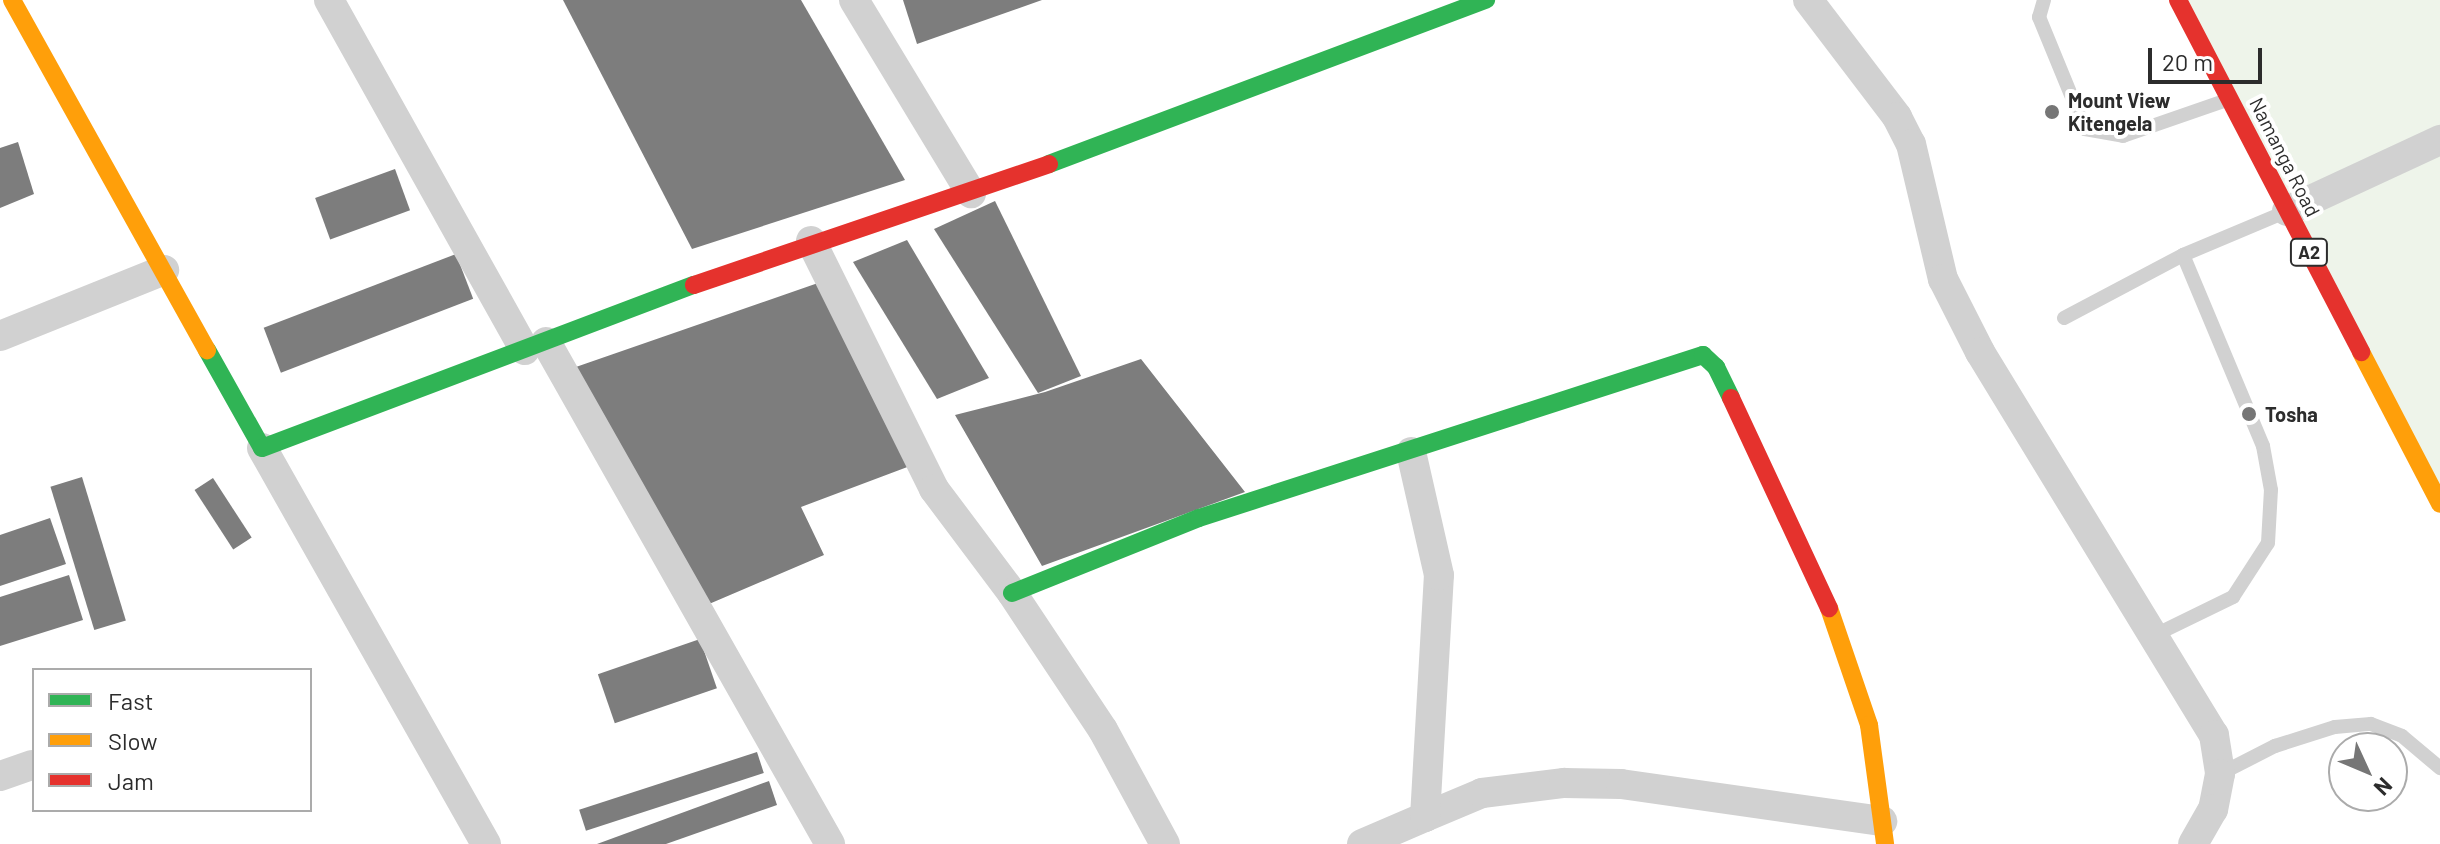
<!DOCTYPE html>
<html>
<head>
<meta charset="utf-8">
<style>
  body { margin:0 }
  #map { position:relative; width:2440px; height:844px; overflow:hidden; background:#fff; font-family:Barlow,sans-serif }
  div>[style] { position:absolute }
  .green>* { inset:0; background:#eef4ea }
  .building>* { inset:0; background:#7d7d7d; transform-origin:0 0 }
  .lane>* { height:14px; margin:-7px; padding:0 7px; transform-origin:7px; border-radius:7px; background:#d1d1d1 }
  .street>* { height:30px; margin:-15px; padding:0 15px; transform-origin:15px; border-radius:15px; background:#d1d1d1 }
  .fast>* { height:18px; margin:-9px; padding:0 9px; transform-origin:9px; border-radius:9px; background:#30b455 }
  .slow>* { height:18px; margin:-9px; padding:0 9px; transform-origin:9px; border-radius:9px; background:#ff9f0a }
  .jam>* { height:18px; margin:-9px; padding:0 9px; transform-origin:9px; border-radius:9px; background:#e5322d }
  .dots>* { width:22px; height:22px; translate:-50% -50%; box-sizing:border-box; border:4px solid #fff; border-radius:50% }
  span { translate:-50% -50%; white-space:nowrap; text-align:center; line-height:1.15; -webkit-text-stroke:8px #fff; paint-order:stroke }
  .shield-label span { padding:2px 6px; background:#fff; border:2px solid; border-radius:6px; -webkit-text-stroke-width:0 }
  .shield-label { font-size:18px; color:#2c2c2c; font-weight:700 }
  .poi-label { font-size:20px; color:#2c2c2c; font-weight:700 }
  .left { translate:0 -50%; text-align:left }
  .street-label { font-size:20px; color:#2c2c2c }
  .legend { position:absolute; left:32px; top:668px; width:280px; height:144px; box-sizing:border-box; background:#fff; border:2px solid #ababab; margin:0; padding:10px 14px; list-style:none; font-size:24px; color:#2c2c2c }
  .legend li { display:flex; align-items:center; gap:16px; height:40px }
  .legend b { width:40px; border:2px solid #ababab }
  .north { position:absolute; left:2328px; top:732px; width:80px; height:80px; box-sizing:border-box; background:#fff; border:2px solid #ababab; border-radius:50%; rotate:134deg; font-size:22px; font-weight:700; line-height:32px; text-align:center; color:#2c2c2c }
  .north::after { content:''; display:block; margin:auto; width:28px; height:36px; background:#767676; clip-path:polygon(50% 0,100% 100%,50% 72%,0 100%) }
  .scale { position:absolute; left:2148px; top:48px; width:114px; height:36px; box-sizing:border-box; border:4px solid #2c2c2c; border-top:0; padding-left:10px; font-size:24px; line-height:28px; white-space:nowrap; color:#2c2c2c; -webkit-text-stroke:6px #fff; paint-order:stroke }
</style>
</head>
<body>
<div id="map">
  <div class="green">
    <i style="clip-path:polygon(2178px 0,2440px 0,2440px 503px)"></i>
  </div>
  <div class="building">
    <i style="clip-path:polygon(563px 0,801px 0,905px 180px,692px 249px)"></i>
    <i style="clip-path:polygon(903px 0,1042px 0,917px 44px)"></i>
    <i style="clip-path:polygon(18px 142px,34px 194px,0 208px,0 148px)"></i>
    <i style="left:395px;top:169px;width:44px;height:85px;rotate:70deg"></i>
    <i style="clip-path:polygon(995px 201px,1081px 376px,1038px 393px,934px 229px)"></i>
    <i style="clip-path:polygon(907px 240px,989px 378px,937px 399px,853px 262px)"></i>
    <i style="left:456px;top:254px;width:48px;height:206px;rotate:69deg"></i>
    <i style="clip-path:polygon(818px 283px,918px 463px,801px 507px,824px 555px,709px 604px,573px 368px)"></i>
    <i style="clip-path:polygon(1141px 359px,1245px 492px,1042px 566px,955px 415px,1045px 392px)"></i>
    <i style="left:82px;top:477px;width:150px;height:33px;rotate:73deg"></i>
    <i style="left:213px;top:478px;width:71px;height:22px;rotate:57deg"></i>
    <i style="clip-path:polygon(50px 518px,66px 564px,0 586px,0 535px)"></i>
    <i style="clip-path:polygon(69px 575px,83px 620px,0 646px,0 597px)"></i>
    <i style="left:700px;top:639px;width:52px;height:108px;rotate:71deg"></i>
    <i style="left:757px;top:752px;width:22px;height:187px;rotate:72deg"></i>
    <i style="clip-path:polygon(769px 781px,777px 805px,666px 844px,597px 844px)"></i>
  </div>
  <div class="lane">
    <i style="left:2044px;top:0;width:18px;rotate:106deg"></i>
    <i style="left:2039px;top:17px;width:121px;rotate:67.7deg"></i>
    <i style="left:2085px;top:129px;width:39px;rotate:10deg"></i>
    <i style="left:2123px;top:136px;width:110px;rotate:-19.1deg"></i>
    <i style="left:2064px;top:318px;width:135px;rotate:-27.9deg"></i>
    <i style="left:2183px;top:255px;width:108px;rotate:-22.8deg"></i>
    <i style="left:2155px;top:635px;width:87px;rotate:-26deg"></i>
    <i style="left:2233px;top:597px;width:64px;rotate:-57.1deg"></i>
    <i style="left:2268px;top:543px;width:53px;rotate:-86.8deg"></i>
    <i style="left:2271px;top:490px;width:45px;rotate:-100.3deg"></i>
    <i style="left:2263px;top:446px;width:207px;rotate:-112.7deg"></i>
    <i style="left:2220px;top:774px;width:62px;rotate:-27deg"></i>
    <i style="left:2275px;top:746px;width:63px;rotate:-17.6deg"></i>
    <i style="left:2335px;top:727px;width:36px;rotate:-5deg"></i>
    <i style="left:2371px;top:724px;width:33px;rotate:21deg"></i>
    <i style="left:2402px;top:736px;width:50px;rotate:40.1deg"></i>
  </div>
  <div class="street">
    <i style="left:329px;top:0;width:401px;rotate:60.8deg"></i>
    <i style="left:854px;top:0;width:226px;rotate:58.8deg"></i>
    <i style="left:1808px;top:0;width:147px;rotate:52.7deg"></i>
    <i style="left:1897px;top:117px;width:30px;rotate:63deg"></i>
    <i style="left:1911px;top:144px;width:139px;rotate:76.7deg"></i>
    <i style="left:1943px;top:279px;width:82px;rotate:63.1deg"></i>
    <i style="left:1980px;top:352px;width:449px;rotate:58.6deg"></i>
    <i style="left:2214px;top:735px;width:39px;rotate:81deg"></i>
    <i style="left:2220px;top:774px;width:36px;rotate:101deg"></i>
    <i style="left:2213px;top:809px;width:40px;rotate:119.7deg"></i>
    <i style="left:2287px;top:211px;width:169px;rotate:-24.9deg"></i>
    <i style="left:811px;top:241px;width:277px;rotate:63.6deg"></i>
    <i style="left:934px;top:489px;width:130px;rotate:53.1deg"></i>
    <i style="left:1012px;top:593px;width:164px;rotate:56.4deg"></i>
    <i style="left:1103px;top:730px;width:130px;rotate:61.5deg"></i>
    <i style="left:0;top:336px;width:177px;rotate:-21.9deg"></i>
    <i style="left:546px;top:342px;width:577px;rotate:60.5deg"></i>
    <i style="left:262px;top:448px;width:455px;rotate:60.5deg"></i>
    <i style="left:0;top:776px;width:34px;rotate:-19deg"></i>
    <i style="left:1425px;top:817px;width:62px;rotate:-22.8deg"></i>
    <i style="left:1482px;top:793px;width:83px;rotate:-7deg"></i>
    <i style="left:1564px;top:783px;width:57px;rotate:1deg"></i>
    <i style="left:1621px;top:784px;width:264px;rotate:8.1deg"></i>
    <i style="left:1362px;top:844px;width:69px;rotate:-23.2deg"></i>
    <i style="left:1425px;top:817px;width:242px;rotate:-86.7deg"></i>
    <i style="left:1439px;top:575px;width:126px;rotate:-102.8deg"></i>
  </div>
  <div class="fast">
    <i style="left:1049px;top:164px;width:467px;rotate:-20.6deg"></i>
    <i style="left:207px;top:350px;width:112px;rotate:60.7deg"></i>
    <i style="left:262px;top:448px;width:462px;rotate:-20.7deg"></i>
    <i style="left:1012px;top:593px;width:201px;rotate:-21.9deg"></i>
    <i style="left:1199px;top:518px;width:530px;rotate:-17.92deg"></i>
    <i style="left:1703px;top:355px;width:18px;rotate:43deg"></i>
    <i style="left:1716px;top:367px;width:34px;rotate:64deg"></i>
  </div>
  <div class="slow">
    <i style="left:12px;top:0;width:401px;rotate:60.9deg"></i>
    <i style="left:2361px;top:352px;width:171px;rotate:62.5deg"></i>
    <i style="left:1829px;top:608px;width:124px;rotate:71.1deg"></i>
    <i style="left:1869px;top:725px;width:120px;rotate:82.3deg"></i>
  </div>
  <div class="jam">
    <i style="left:2178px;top:0;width:397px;rotate:62.5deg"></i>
    <i style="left:694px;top:285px;width:375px;rotate:-18.8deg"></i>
    <i style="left:1731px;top:398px;width:232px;rotate:65deg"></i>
  </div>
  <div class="dots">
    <i style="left:2052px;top:112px;background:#767676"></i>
    <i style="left:2249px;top:414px;background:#767676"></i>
  </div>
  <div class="shield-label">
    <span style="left:2309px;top:252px">A2</span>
  </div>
  <div class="poi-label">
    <span class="left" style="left:2068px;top:112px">Mount View<br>Kitengela</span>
    <span class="left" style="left:2265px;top:414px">Tosha</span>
  </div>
  <div class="street-label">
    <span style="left:2285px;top:157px;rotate:63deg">Namanga Road</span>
  </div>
  <ul class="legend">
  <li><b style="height:10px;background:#30b455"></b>Fast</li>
  <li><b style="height:10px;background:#ff9f0a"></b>Slow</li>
  <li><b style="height:10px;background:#e5322d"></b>Jam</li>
  </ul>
  <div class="north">N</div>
  <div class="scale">20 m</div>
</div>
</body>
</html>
